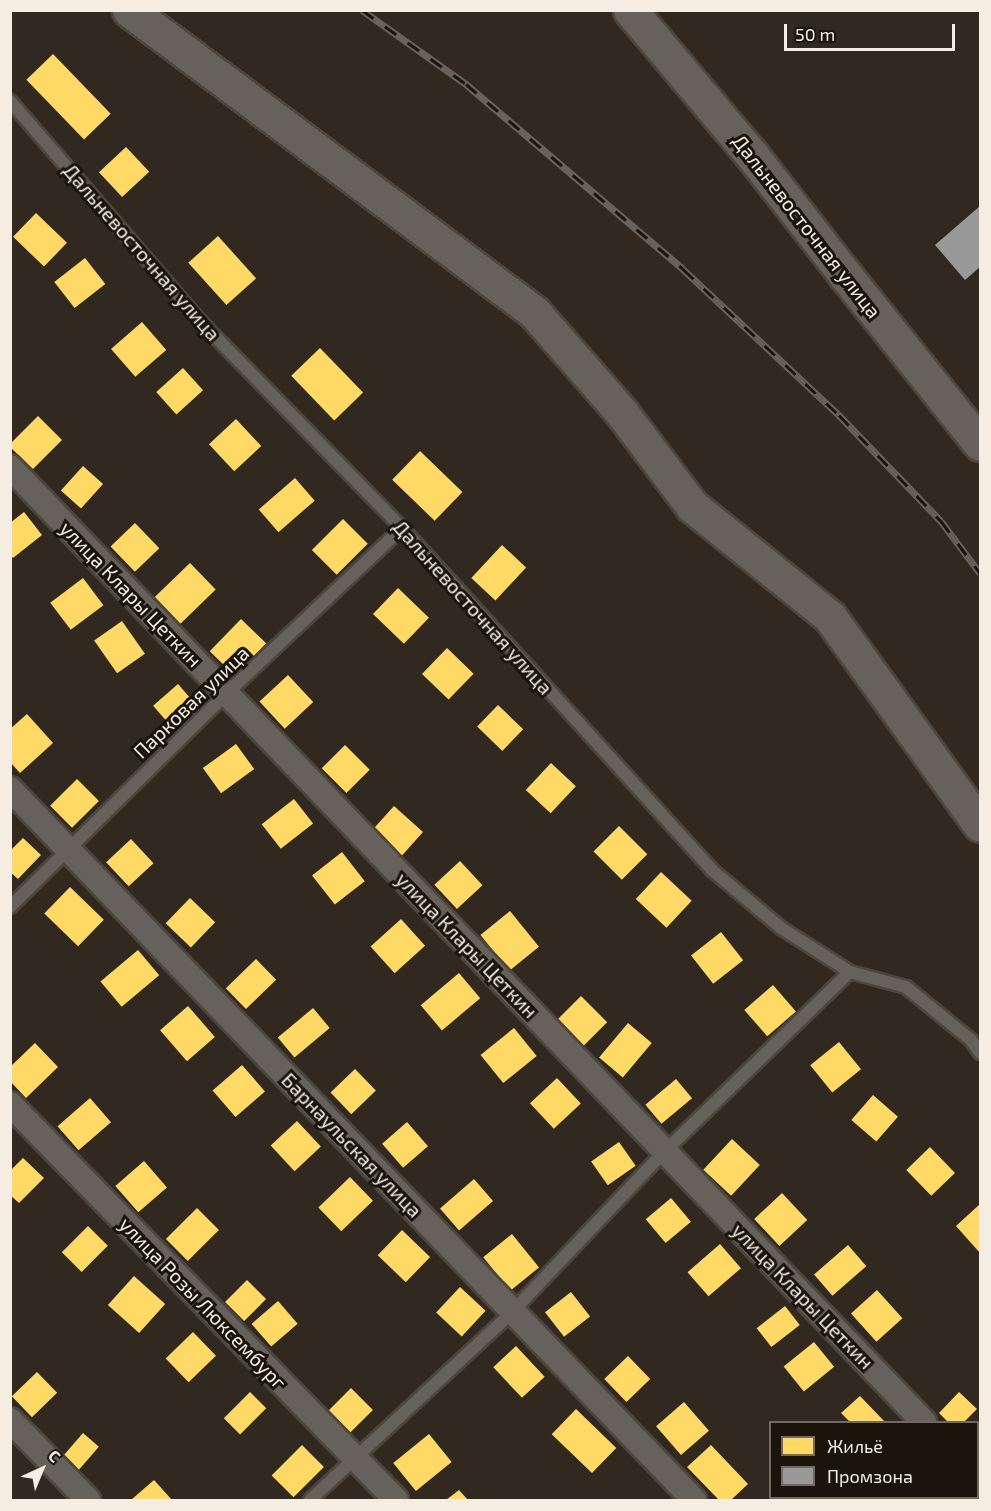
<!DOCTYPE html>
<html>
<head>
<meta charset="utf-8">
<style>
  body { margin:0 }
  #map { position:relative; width:991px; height:1511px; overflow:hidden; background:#312920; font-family:"Exo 2",sans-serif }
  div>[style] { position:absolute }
  .homes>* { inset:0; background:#ffd966; transform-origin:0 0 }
  .industry>* { inset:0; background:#999 }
  .roads { filter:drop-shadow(2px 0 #4c463e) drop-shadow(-2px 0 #4c463e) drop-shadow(0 2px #4c463e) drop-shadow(0 -2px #4c463e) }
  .lane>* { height:12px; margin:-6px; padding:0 6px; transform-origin:6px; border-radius:6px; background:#67615b }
  .street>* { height:24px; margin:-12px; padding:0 12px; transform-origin:12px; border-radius:12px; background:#67615b }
  .secondary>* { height:33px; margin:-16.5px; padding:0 16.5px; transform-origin:16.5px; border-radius:16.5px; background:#67615b }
  .rail>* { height:7px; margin-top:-3.5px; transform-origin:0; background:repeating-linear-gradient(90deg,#1a140d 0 14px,#68625c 0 28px); box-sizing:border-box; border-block:2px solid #68625c }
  span { translate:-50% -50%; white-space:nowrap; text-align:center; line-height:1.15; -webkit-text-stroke:6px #1a140d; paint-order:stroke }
  .street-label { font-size:20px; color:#f5ece2 }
  .frame { position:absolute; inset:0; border:12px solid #f5ece2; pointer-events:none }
  .legend { position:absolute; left:769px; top:1421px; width:210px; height:78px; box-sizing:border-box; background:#1a140d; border:2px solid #726a62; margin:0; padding:8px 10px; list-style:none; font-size:18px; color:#f5ece2 }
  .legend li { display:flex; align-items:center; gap:12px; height:30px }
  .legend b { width:30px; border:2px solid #726a62 }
  .north { position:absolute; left:12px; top:1439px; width:60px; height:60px; -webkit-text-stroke:4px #1a140d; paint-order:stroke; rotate:44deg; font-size:16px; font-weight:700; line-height:24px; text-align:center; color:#f5ece2 }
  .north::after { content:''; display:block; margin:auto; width:21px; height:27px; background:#f5ece2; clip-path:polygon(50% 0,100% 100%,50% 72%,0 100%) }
  .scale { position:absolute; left:784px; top:24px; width:171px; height:27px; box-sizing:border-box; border:3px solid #f5ece2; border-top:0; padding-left:8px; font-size:18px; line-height:21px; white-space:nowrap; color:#f5ece2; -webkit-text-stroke:4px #1a140d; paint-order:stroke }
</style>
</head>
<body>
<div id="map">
  <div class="homes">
    <i style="left:53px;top:54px;width:83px;height:37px;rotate:46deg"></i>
    <i style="left:126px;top:147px;width:34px;height:37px;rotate:47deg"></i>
    <i style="left:36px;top:213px;width:43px;height:33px;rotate:44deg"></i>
    <i style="left:218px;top:236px;width:57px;height:40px;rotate:48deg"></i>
    <i style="left:85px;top:258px;width:33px;height:39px;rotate:52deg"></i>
    <i style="left:142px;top:322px;width:37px;height:41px;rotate:49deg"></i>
    <i style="left:320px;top:348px;width:62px;height:40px;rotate:46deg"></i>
    <i style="left:183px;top:368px;width:30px;height:36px;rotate:48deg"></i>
    <i style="clip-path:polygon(38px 416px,62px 440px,33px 469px,10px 447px,10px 444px)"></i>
    <i style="left:236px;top:419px;width:37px;height:37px;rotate:47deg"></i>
    <i style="left:420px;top:451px;width:59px;height:40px;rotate:44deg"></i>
    <i style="left:83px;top:466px;width:27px;height:33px;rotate:42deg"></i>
    <i style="left:295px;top:478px;width:30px;height:48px;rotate:49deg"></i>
    <i style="clip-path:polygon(24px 512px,42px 535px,13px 558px,10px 554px,10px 523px)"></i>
    <i style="left:343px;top:519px;width:35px;height:44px;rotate:45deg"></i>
    <i style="left:135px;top:523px;width:35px;height:34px;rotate:46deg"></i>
    <i style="left:502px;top:545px;width:33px;height:45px;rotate:43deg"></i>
    <i style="left:190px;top:563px;width:37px;height:49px;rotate:46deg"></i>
    <i style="left:83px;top:578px;width:34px;height:41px;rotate:53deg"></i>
    <i style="left:398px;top:588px;width:43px;height:36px;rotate:44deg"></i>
    <i style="left:241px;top:619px;width:35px;height:45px;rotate:44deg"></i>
    <i style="left:122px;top:621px;width:40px;height:34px;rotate:55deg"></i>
    <i style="left:447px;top:648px;width:37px;height:36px;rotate:44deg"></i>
    <i style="left:288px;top:675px;width:37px;height:39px;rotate:47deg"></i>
    <i style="left:178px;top:684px;width:32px;height:33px;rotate:49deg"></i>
    <i style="left:498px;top:705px;width:35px;height:30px;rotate:44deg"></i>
    <i style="clip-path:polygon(27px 714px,53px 743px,20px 773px,10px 762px,10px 729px)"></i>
    <i style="left:236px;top:744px;width:31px;height:41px;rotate:54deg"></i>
    <i style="left:345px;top:745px;width:35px;height:33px;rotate:45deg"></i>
    <i style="left:551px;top:763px;width:34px;height:37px;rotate:43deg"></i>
    <i style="left:77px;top:779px;width:31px;height:38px;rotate:45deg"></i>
    <i style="left:294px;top:799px;width:31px;height:41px;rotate:52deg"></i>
    <i style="left:394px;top:806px;width:39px;height:32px;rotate:42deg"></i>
    <i style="left:619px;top:826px;width:40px;height:36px;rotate:45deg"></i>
    <i style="clip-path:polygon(23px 838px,41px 855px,18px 879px,10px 872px,10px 851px)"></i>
    <i style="left:131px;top:839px;width:33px;height:34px;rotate:47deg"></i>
    <i style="left:342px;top:852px;width:37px;height:38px;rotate:52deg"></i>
    <i style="left:460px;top:861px;width:33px;height:35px;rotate:47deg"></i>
    <i style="left:661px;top:872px;width:42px;height:37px;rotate:43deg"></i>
    <i style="left:70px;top:887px;width:47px;height:37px;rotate:44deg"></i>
    <i style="left:190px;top:898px;width:35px;height:35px;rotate:44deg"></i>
    <i style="left:510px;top:911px;width:46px;height:38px;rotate:51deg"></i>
    <i style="left:401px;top:919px;width:36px;height:41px;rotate:48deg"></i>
    <i style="left:721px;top:932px;width:36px;height:38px;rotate:52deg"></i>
    <i style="left:138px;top:950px;width:33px;height:49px;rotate:50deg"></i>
    <i style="left:256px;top:959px;width:29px;height:42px;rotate:46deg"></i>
    <i style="left:459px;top:973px;width:33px;height:50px;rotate:50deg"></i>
    <i style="left:773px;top:985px;width:35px;height:38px;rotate:49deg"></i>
    <i style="left:581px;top:996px;width:37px;height:39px;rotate:45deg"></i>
    <i style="left:188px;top:1006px;width:41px;height:37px;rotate:49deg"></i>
    <i style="left:313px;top:1008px;width:26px;height:46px;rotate:50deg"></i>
    <i style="left:628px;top:1023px;width:31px;height:45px;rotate:40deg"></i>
    <i style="left:514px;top:1028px;width:36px;height:43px;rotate:51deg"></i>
    <i style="left:839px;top:1042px;width:35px;height:37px;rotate:51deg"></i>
    <i style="clip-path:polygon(35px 1043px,58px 1067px,26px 1098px,10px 1081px,10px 1067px)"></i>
    <i style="left:242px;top:1065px;width:35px;height:39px;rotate:49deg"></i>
    <i style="left:355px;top:1069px;width:30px;height:34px;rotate:46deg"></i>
    <i style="left:557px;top:1078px;width:35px;height:37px;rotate:47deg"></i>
    <i style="left:676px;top:1079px;width:25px;height:40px;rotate:50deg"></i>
    <i style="left:873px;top:1095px;width:33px;height:33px;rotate:41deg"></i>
    <i style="left:90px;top:1098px;width:32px;height:43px;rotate:49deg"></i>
    <i style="left:297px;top:1121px;width:35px;height:36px;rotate:47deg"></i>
    <i style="left:407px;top:1122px;width:32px;height:33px;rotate:49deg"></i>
    <i style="left:732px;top:1139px;width:38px;height:42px;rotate:43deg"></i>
    <i style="left:619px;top:1142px;width:29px;height:34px;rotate:55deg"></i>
    <i style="left:930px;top:1147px;width:36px;height:33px;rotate:46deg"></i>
    <i style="clip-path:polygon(23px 1158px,44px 1178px,19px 1203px,10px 1195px,10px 1171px)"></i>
    <i style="left:144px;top:1161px;width:35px;height:38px;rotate:49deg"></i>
    <i style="left:350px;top:1177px;width:33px;height:44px;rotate:46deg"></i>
    <i style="left:474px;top:1179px;width:29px;height:45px;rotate:49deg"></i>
    <i style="left:782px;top:1193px;width:37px;height:38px;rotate:47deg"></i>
    <i style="left:671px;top:1198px;width:31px;height:33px;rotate:50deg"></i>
    <i style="clip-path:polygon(980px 1204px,980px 1253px,956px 1226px)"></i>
    <i style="left:197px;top:1208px;width:31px;height:44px;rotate:45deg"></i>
    <i style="left:88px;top:1226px;width:28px;height:37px;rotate:45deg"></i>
    <i style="left:402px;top:1230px;width:39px;height:35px;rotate:44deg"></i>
    <i style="left:512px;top:1234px;width:43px;height:37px;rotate:51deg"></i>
    <i style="left:720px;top:1244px;width:32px;height:43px;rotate:49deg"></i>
    <i style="left:848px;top:1245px;width:28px;height:45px;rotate:49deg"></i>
    <i style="left:134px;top:1276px;width:42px;height:39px;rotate:42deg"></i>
    <i style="left:247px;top:1280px;width:27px;height:31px;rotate:45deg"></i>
    <i style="left:460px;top:1287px;width:35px;height:35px;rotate:43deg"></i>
    <i style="left:877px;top:1290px;width:38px;height:35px;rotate:48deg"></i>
    <i style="left:571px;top:1292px;width:31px;height:33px;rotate:52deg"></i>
    <i style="left:278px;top:1301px;width:30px;height:35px;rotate:49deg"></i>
    <i style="left:785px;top:1306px;width:24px;height:36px;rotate:52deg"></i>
    <i style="left:193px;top:1332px;width:33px;height:38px;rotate:46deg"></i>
    <i style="left:814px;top:1342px;width:32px;height:39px;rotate:51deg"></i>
    <i style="left:516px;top:1346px;width:42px;height:31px;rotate:47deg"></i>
    <i style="left:628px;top:1356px;width:32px;height:33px;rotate:46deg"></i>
    <i style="left:37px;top:1372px;width:29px;height:35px;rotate:46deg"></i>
    <i style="left:351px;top:1388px;width:31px;height:32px;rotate:45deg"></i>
    <i style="left:250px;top:1392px;width:23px;height:37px;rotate:45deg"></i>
    <i style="clip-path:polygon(959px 1392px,977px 1409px,964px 1422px,948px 1422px,939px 1413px)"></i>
    <i style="clip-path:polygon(860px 1396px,885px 1422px,850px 1422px,841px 1413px)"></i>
    <i style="left:684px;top:1402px;width:38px;height:37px;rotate:49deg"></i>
    <i style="left:576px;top:1409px;width:56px;height:35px;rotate:44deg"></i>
    <i style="left:83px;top:1433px;width:21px;height:32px;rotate:41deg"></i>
    <i style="left:429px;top:1434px;width:36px;height:46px;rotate:51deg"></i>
    <i style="left:302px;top:1445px;width:31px;height:43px;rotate:45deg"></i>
    <i style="clip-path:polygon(711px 1445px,748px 1484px,731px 1500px,719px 1500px,687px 1467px)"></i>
    <i style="clip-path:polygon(154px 1480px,172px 1500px,131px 1500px)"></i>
    <i style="clip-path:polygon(459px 1490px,468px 1500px,446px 1500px)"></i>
    <i style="clip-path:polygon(934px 1498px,962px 1498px,964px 1500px,931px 1500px)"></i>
  </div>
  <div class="industry">
    <i style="clip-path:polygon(980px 206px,980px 267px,965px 280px,935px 245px)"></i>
  </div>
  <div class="roads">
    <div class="lane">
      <i style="left:10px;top:101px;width:292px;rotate:49.2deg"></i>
      <i style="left:201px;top:322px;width:288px;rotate:45.7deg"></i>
      <i style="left:402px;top:528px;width:462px;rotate:47.8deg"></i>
      <i style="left:712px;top:870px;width:90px;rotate:40deg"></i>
      <i style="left:781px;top:928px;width:82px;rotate:32.5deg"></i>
      <i style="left:850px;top:972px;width:58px;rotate:15deg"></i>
      <i style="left:906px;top:987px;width:84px;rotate:39.2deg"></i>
      <i style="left:971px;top:1040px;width:16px;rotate:55deg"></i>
      <i style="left:10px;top:907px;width:303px;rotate:-44.6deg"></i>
      <i style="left:226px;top:694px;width:242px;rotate:-43.3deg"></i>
      <i style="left:310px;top:1500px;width:276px;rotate:-42.9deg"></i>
      <i style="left:512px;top:1312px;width:222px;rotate:-46.5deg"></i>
      <i style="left:665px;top:1151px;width:257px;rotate:-44.1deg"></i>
    </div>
    <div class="street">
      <i style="left:10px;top:467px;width:1322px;rotate:46.26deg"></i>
      <i style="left:10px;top:789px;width:987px;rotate:46.11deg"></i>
      <i style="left:10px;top:1104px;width:553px;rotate:45.73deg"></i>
      <i style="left:10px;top:1420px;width:112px;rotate:45.7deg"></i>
      <i style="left:978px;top:1478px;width:4px;rotate:56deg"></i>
    </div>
    <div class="secondary">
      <i style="left:129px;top:10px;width:505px;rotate:36.71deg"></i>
      <i style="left:534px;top:312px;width:134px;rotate:48.9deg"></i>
      <i style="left:622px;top:413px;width:116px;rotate:53deg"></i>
      <i style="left:692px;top:506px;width:177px;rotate:38.8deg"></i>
      <i style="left:830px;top:617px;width:256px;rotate:54.2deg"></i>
      <i style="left:630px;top:10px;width:188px;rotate:50deg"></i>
      <i style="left:751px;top:154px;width:155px;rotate:52.1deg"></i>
      <i style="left:846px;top:276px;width:215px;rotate:51.4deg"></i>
    </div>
  </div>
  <div class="rail">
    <i style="left:362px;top:10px;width:128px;rotate:35.4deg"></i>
    <i style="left:466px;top:84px;width:285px;rotate:40.4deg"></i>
    <i style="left:683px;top:269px;width:214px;rotate:43.1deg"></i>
    <i style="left:839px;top:415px;width:147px;rotate:46.1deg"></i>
    <i style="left:941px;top:521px;width:65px;rotate:53.1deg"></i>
  </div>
  <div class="street-label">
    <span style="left:807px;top:226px;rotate:52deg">Дальневосточная улица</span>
    <span style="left:142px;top:252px;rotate:49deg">Дальневосточная улица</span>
    <span style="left:131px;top:594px;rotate:46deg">улица Клары Цеткин</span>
    <span style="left:473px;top:607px;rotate:48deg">Дальневосточная улица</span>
    <span style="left:191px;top:702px;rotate:-44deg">Парковая улица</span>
    <span style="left:467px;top:945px;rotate:46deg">улица Клары Цеткин</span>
    <span style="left:352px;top:1145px;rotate:46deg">Барнаульская улица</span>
    <span style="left:803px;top:1296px;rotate:46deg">улица Клары Цеткин</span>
    <span style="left:203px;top:1303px;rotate:46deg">улица Розы Люксембург</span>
  </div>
  <div class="frame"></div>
  <ul class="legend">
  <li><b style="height:16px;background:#ffd966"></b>Жильё</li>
  <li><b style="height:16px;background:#999"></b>Промзона</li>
  </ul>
  <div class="north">С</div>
  <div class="scale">50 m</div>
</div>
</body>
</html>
